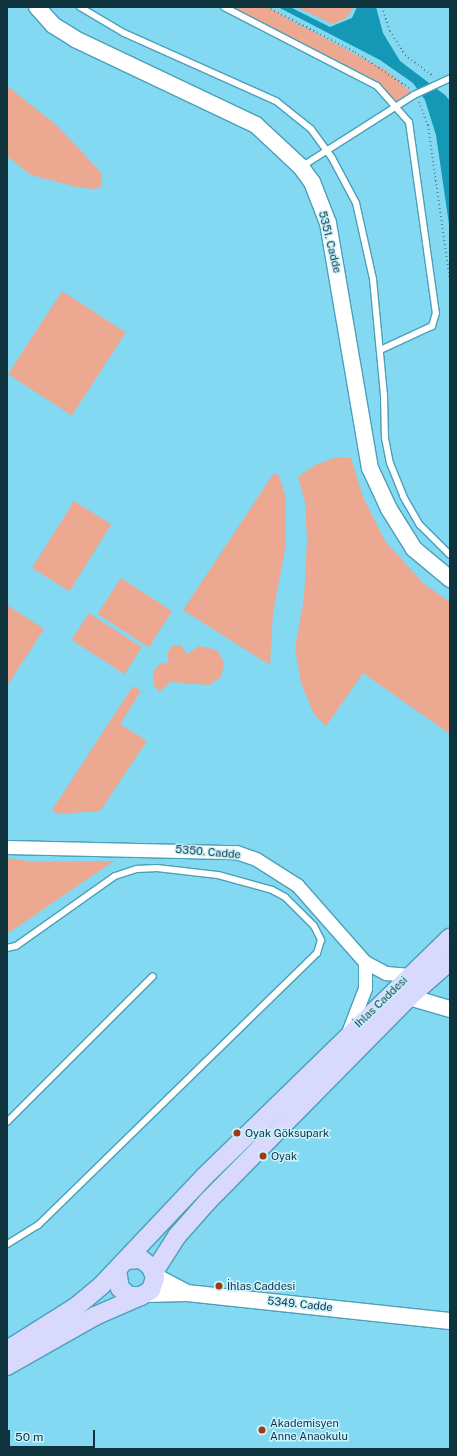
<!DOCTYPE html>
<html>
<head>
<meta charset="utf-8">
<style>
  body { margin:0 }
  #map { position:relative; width:457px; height:1456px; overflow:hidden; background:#83d8f2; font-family:"Public Sans",sans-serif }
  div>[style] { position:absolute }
  .green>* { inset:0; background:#eca891; transform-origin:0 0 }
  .water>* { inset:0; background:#1597b6 }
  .path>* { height:2px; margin-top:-1px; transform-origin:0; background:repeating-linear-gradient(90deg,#4a889a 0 1px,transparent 0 4px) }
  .roads { filter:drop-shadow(1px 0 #4aa0b9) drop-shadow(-1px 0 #4aa0b9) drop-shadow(0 1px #4aa0b9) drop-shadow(0 -1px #4aa0b9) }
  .service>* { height:6px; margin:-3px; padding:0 3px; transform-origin:3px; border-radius:3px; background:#fff }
  .minor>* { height:13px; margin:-6.5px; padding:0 6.5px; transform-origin:6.5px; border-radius:6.5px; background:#fff }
  .tertiary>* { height:16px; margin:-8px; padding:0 8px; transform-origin:8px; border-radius:8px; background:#fff }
  .secondary>* { height:18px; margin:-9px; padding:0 9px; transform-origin:9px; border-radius:9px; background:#d8d9fc }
  .dots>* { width:11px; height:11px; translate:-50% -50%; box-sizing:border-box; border:2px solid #caf2ff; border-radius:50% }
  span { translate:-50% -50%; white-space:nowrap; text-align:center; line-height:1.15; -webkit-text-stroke:3px #caf2ff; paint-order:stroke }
  .street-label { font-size:11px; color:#0e333d }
  .poi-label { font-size:11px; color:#0e333d }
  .left { translate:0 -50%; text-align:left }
  .frame { position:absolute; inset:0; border:8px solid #0e333d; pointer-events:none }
  .scale { position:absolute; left:8px; top:1430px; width:87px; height:18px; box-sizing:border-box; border:2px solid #0e333d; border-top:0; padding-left:5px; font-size:12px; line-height:14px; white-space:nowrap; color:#0e333d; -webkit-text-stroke:3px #caf2ff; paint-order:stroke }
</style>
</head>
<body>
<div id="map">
  <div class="green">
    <i style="clip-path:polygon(224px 7px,267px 7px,387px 71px,414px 95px,396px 106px,377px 86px)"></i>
    <i style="clip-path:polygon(296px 7px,354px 7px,346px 18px,333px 24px)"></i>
    <i style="clip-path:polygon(7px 86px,54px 123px,83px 153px,101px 173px,102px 186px,95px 189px,77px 187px,31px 175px,7px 156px)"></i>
    <i style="left:62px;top:291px;width:76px;height:99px;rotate:33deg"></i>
    <i style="clip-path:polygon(337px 457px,351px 458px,363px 497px,385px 541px,424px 584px,450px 602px,450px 734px,363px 673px,326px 726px,314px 714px,301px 683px,295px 648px,304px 598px,307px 539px,305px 502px,298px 477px,315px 465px)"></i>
    <i style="clip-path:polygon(274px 473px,279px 476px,286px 498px,286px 544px,273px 613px,270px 665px,183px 610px)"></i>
    <i style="left:74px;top:501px;width:44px;height:79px;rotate:32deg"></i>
    <i style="left:121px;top:578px;width:61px;height:43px;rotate:33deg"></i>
    <i style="clip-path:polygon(7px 605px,44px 629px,7px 686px)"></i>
    <i style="left:89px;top:613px;width:63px;height:32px;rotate:33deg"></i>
    <i style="clip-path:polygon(173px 645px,181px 645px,187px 654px,199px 646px,217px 650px,224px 663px,221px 677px,209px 685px,171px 682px,159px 692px,154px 685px,153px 672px,160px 664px,169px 662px,167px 653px)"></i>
    <i style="clip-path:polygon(133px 686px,141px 691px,120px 724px,147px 741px,100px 811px,57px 814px,52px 810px)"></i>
    <i style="clip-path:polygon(7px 858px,36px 862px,114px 861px,7px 934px)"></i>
  </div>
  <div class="water">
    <i style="clip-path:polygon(278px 7px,290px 7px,330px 27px,352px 18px,357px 7px,376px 7px,383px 33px,400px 61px,445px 95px,450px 101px,450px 231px,436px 135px,425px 100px,413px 83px,380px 60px)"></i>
  </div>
  <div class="path">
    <i style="left:267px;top:7px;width:99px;rotate:27.1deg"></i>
    <i style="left:355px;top:52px;width:65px;rotate:33.7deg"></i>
    <i style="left:382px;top:7px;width:25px;rotate:72deg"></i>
    <i style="left:390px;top:31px;width:28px;rotate:58deg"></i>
    <i style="left:405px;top:55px;width:36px;rotate:37deg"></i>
    <i style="left:419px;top:102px;width:25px;rotate:69deg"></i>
    <i style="left:428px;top:125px;width:159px;rotate:82deg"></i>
  </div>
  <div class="roads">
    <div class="service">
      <i style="left:80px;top:7px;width:51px;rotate:30.6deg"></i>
      <i style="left:124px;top:33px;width:167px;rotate:24.1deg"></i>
      <i style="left:276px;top:101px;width:45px;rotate:38.7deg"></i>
      <i style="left:311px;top:129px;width:36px;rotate:54deg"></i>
      <i style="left:332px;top:158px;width:51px;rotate:61.9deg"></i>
      <i style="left:356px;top:203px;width:78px;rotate:77.4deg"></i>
      <i style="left:373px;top:279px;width:117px;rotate:84.6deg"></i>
      <i style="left:384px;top:395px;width:43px;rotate:88.7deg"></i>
      <i style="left:385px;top:438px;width:25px;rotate:79deg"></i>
      <i style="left:390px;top:463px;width:35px;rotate:68deg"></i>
      <i style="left:403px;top:496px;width:34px;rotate:60deg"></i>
      <i style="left:420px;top:525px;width:42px;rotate:45deg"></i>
      <i style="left:224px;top:7px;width:172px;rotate:27.3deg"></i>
      <i style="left:377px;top:86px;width:48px;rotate:48.4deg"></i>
      <i style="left:409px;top:122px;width:193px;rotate:82deg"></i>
      <i style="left:436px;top:313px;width:14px;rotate:107deg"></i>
      <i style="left:432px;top:326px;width:57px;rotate:155.2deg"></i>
      <i style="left:301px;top:167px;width:134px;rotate:-32.5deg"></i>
      <i style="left:414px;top:95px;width:40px;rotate:-25deg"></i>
      <i style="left:7px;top:948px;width:9px;rotate:-13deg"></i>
      <i style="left:16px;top:946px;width:121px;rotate:-35.3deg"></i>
      <i style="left:115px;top:876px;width:23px;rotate:-18deg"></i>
      <i style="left:137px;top:869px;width:20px;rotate:-3deg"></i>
      <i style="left:157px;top:868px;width:61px;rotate:6.5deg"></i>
      <i style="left:218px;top:875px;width:56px;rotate:15.5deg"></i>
      <i style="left:272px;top:890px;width:15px;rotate:28deg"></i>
      <i style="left:285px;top:897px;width:41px;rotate:45deg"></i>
      <i style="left:314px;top:926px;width:16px;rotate:63deg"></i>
      <i style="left:321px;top:940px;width:14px;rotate:107deg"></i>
      <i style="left:317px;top:953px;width:390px;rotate:135.7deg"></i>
      <i style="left:38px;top:1225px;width:36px;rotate:148deg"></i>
      <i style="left:7px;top:1122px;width:206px;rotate:-45deg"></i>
    </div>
    <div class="minor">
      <i style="left:7px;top:847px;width:229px;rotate:1.3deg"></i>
      <i style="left:236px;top:852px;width:21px;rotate:19deg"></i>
      <i style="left:256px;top:859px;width:49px;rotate:32.4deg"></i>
      <i style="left:297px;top:885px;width:103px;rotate:48.6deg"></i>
      <i style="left:365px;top:962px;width:24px;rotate:28deg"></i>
      <i style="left:386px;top:973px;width:24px;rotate:5deg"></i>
      <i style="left:347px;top:1035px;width:50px;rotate:-69deg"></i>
      <i style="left:365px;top:988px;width:26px;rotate:-90deg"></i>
    </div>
    <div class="tertiary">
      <i style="left:37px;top:7px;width:24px;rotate:48deg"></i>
      <i style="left:53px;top:25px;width:26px;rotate:32deg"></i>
      <i style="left:75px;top:39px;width:200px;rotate:25.4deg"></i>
      <i style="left:256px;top:125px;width:62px;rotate:43deg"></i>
      <i style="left:301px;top:167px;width:19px;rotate:54deg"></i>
      <i style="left:312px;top:182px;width:44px;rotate:68.7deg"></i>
      <i style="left:328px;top:223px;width:249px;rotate:80.3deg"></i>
      <i style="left:370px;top:468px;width:45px;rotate:65.1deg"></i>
      <i style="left:389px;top:509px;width:47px;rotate:58deg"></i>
      <i style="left:414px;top:549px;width:47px;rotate:39.8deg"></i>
      <i style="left:409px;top:997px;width:43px;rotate:16.3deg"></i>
      <i style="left:155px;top:1276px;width:36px;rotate:28deg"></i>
      <i style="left:187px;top:1293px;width:264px;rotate:6.1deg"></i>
      <i style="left:146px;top:1294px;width:40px;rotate:-1.4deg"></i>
    </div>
    <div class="secondary">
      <i style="left:117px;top:1270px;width:18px;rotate:81deg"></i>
      <i style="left:120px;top:1288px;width:12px;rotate:42deg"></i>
      <i style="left:129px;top:1296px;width:12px"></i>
      <i style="left:141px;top:1296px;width:12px;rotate:-31deg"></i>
      <i style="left:151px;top:1290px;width:13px;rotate:-72deg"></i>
      <i style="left:155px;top:1278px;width:12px;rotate:-110deg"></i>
      <i style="left:151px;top:1267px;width:13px;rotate:-141deg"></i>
      <i style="left:141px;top:1259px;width:14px;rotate:176deg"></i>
      <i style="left:154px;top:1272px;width:43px;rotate:-57.4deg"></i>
      <i style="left:177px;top:1236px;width:47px;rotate:-48.5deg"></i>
      <i style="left:208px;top:1201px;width:286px;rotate:-45.4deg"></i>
      <i style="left:409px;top:997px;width:55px;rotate:-41.3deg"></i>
      <i style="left:7px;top:1350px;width:83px;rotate:-32.2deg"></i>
      <i style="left:77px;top:1306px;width:31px;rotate:-40deg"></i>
      <i style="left:101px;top:1286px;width:151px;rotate:-46.6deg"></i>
      <i style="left:205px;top:1176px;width:342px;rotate:-44.2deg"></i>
      <i style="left:7px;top:1366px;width:101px;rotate:-29.6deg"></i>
      <i style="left:95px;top:1316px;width:50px;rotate:-23.5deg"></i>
    </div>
  </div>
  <div class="dots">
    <i style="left:237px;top:1133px;background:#a03a11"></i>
    <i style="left:263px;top:1156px;background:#a03a11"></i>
    <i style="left:219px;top:1286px;background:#a03a11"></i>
    <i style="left:262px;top:1430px;background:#a03a11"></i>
  </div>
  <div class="street-label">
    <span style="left:330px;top:242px;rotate:76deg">5351. Cadde</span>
    <span style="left:208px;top:852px;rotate:5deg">5350. Cadde</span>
    <span style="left:381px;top:1002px;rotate:-44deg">İhlas Caddesi</span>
    <span style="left:300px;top:1304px;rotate:6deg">5349. Cadde</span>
  </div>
  <div class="poi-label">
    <span class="left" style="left:245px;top:1133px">Oyak Göksupark</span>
    <span class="left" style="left:271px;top:1156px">Oyak</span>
    <span class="left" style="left:227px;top:1286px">İhlas Caddesi</span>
    <span class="left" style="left:270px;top:1430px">Akademisyen<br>Anne Anaokulu</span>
  </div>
  <div class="frame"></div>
  <div class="scale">50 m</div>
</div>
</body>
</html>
